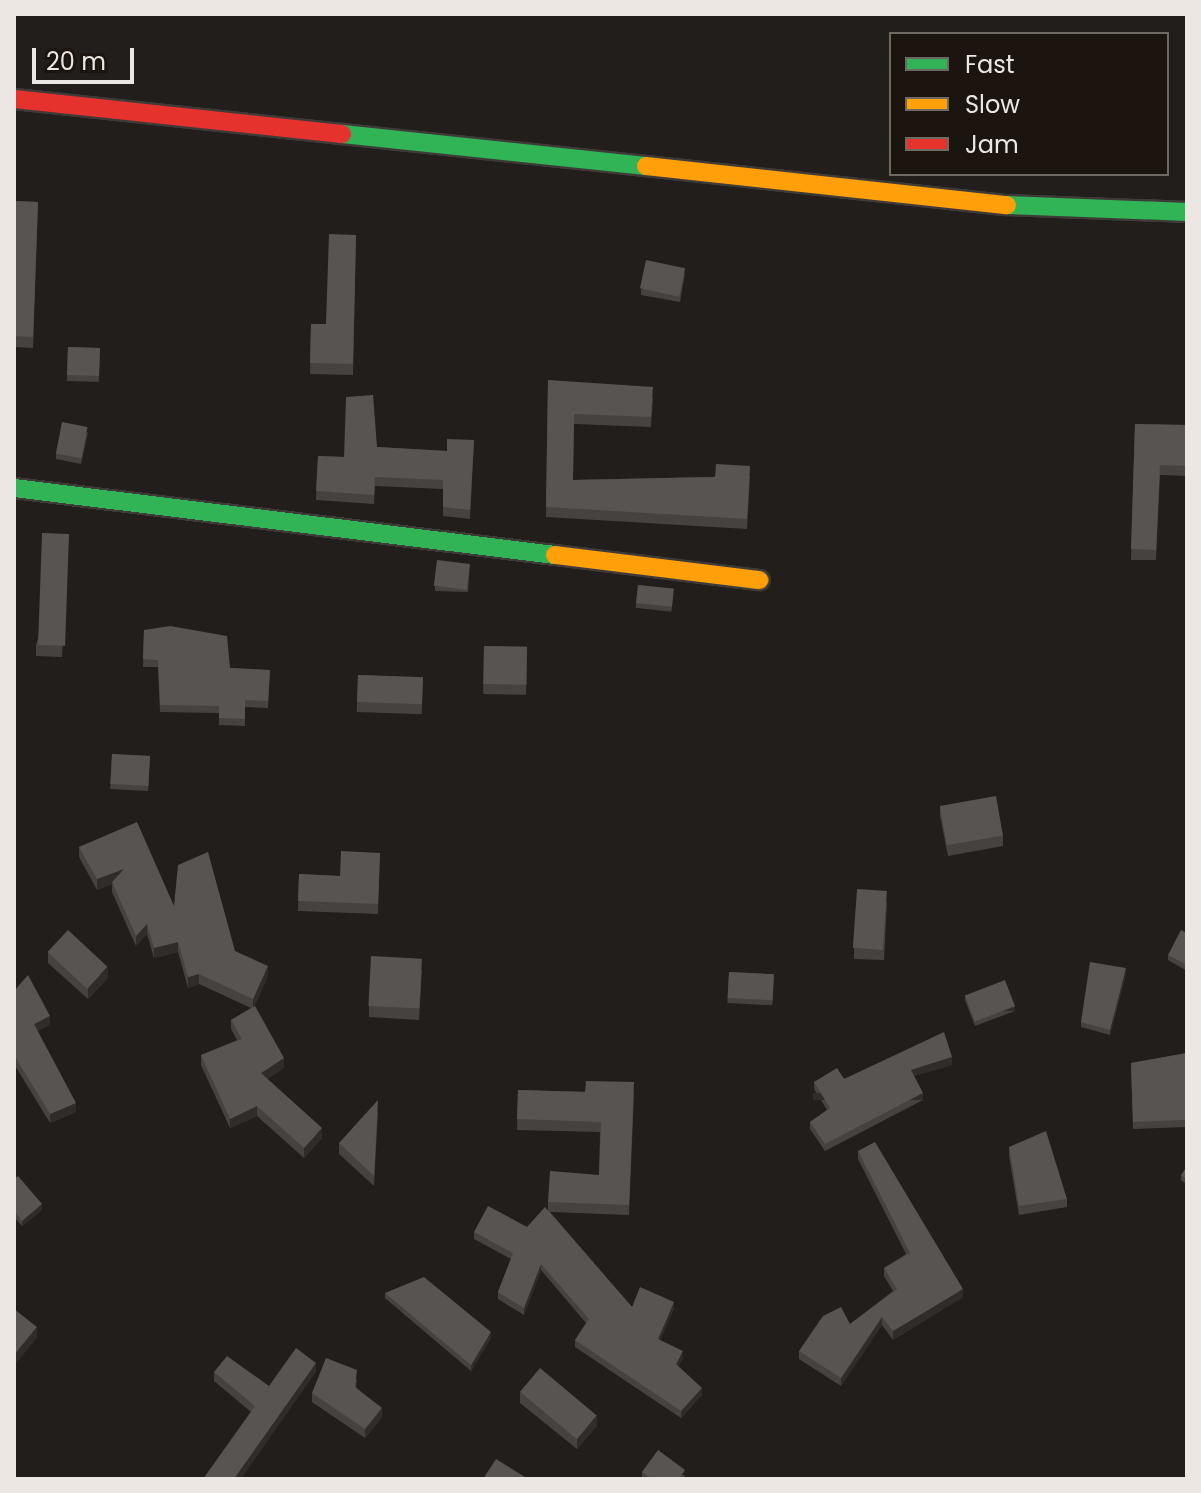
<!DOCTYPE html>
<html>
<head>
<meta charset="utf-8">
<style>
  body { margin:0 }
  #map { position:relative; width:1201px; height:1493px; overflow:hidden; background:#221e1b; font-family:Poppins,sans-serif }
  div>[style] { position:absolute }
  .roads { filter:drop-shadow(2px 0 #3d3a38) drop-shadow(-2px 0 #3d3a38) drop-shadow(0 2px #3d3a38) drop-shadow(0 -2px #3d3a38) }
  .fast>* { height:18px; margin:-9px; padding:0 9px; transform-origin:9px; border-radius:9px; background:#30b455 }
  .slow>* { height:18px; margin:-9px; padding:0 9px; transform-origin:9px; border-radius:9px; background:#ff9f0a }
  .jam>* { height:18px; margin:-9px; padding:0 9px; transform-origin:9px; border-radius:9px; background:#e5322d }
  .wall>* { inset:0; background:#45423f; transform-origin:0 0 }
  .shaded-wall>* { inset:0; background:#2f2c29; transform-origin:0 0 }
  .building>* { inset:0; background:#575451; transform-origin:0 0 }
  span { translate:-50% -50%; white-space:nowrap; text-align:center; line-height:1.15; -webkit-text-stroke:7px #1c150f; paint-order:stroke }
  .frame { position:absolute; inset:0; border:16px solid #ece7e3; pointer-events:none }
  .legend { position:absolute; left:889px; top:32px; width:280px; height:144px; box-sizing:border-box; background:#1c150f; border:2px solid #6f6964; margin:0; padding:10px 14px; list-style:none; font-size:24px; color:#ece7e3 }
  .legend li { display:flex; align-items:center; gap:16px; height:40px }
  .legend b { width:40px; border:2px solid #6f6964 }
  .scale { position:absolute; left:32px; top:48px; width:102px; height:36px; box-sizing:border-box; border:4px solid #ece7e3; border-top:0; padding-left:10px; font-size:24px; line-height:28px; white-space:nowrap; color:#ece7e3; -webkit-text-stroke:6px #1c150f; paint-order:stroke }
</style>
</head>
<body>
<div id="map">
  <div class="roads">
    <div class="fast">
      <i style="left:342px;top:134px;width:306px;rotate:6deg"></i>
      <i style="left:1007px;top:205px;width:180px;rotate:2.2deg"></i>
      <i style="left:14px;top:488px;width:545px;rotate:7.06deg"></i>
    </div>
    <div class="slow">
      <i style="left:646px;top:166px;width:363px;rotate:6.2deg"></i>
      <i style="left:555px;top:555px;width:206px;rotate:7deg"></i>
    </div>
    <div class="jam">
      <i style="left:14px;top:99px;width:330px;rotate:6.1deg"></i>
    </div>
  </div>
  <div class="wall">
    <i style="clip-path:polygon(14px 201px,38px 202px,33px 348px,14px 347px)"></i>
    <i style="clip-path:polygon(356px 235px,353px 375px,310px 374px,311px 324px,326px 324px)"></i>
    <i style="clip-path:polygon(685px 273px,680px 302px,641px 295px,641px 289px)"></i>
    <i style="left:68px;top:347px;width:32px;height:34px;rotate:2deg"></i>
    <i style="clip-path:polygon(548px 380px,653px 398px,651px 427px,574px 424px,573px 480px,750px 476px,747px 529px,546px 517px)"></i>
    <i style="clip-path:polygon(1135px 424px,1187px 425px,1187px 476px,1160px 475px,1156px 560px,1131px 560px)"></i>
    <i style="clip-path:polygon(88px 432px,81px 464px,56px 459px,56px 453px)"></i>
    <i style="clip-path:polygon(474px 440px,470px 519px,443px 516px,443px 489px,375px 486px,374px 504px,316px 500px,318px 456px,344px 457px,377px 447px,447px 451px)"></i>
    <i style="clip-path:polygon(69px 534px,62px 657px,36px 656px,36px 645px)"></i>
    <i style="clip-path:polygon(470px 564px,468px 592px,435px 591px,435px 586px)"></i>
    <i style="left:638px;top:585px;width:36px;height:23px;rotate:6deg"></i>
    <i style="clip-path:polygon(144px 630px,230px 668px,270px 670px,268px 708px,245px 707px,245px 726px,219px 725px,219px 713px,160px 712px,158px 667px,143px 667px)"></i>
    <i style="left:484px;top:646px;width:43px;height:48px;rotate:1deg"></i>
    <i style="left:358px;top:675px;width:65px;height:37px;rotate:2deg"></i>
    <i style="left:112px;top:754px;width:38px;height:35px;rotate:3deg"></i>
    <i style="clip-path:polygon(940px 806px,1003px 835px,1003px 846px,948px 856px,940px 816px)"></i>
    <i style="clip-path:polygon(79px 847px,174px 906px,268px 976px,254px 1007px,284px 1068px,267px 1079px,322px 1138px,304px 1158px,257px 1116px,230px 1128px,201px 1065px,201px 1055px,237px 1040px,231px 1029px,231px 1020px,251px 1008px,199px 984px,188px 988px,178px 952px,154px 958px,147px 934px,136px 946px,112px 892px,112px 884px,97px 890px,79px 857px)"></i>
    <i style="clip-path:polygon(380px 853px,378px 914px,298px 911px,299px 874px,340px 876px)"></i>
    <i style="clip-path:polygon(887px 901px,884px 960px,854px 959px,854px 948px)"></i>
    <i style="clip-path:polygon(1187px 933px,1187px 971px,1168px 960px,1168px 955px)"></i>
    <i style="clip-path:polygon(48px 952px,108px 978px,88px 999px,48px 963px)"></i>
    <i style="clip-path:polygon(422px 970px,419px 1020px,369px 1017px,369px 1006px)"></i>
    <i style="left:729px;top:972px;width:45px;height:31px;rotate:3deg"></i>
    <i style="clip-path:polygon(1126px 974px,1110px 1035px,1081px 1027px,1081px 1022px)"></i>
    <i style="clip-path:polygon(14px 991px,50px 1025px,37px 1031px,76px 1112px,50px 1123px,14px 1064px)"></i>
    <i style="clip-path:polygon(965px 995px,1015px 1011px,975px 1026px,965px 1000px)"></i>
    <i style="clip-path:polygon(1187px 1053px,1187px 1127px,1133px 1129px,1131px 1063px)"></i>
    <i style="clip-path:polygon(952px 1065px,914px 1076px,923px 1100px,825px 1151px,810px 1129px,810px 1122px,827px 1110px,814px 1089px,814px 1082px)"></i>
    <i style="clip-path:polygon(518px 1090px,634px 1093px,629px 1215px,550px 1212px,632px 1307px,674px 1308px,660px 1340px,683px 1358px,678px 1367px,702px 1395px,681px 1418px,575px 1347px,575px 1340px,586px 1323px,541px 1270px,524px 1315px,498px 1299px,498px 1292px,511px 1259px,474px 1239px,474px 1232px,527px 1227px,548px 1210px,548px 1202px,599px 1175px,600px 1132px,517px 1130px)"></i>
    <i style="clip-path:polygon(378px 1111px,374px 1186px,339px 1154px,339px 1143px)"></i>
    <i style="clip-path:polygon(1009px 1147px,1067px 1199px,1067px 1207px,1019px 1215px,1009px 1156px)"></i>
    <i style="clip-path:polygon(858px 1151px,963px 1297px,893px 1340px,882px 1325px,841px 1386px,799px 1359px,799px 1351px,850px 1324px,893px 1291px,884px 1276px,884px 1268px,906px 1254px,858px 1159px)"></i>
    <i style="clip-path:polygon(1187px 1167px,1187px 1185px,1181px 1180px,1181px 1175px)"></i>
    <i style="clip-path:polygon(14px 1179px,42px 1210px,22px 1226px,14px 1217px)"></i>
    <i style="clip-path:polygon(385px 1293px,491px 1338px,471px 1371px,385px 1298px)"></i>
    <i style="clip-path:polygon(214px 1372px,269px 1386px,316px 1372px,251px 1412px,214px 1381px)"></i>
    <i style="clip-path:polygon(357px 1379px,356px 1387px,382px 1417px,365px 1438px,312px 1402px,312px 1393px)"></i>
    <i style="clip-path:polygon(520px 1392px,597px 1426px,577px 1449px,520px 1403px)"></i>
    <i style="clip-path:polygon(642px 1472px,685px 1475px,683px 1479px,644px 1479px,642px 1477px)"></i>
  </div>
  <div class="shaded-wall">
    <i style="clip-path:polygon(124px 869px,124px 879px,97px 890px,97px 879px)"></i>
    <i style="clip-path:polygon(147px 924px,147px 934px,136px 946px,136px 936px)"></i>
    <i style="clip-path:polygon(178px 942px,178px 952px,154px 958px,154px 948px)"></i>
    <i style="clip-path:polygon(268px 966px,268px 976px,253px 1009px,253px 999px)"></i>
    <i style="clip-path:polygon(108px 967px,108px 978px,88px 999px,88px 988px)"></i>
    <i style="clip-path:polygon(1126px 968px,1126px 974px,1110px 1035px,1110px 1030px)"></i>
    <i style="clip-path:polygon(199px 974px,199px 984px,188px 988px,188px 977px)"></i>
    <i style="left:1015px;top:1006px;width:5px;height:43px;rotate:90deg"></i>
    <i style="clip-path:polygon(50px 1016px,50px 1025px,34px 1033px,34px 1024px)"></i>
    <i style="clip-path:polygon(952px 1057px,952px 1065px,911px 1077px,911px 1070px)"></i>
    <i style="clip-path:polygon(284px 1058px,284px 1068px,261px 1083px,261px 1073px)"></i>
    <i style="left:923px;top:1093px;width:7px;height:110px;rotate:90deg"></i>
    <i style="clip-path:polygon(76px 1103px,76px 1112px,50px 1123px,50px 1114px)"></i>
    <i style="clip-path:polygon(257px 1106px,257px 1116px,230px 1128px,230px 1119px)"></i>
    <i style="clip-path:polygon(322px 1128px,322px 1138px,304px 1158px,304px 1148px)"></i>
    <i style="clip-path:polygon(42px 1204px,42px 1210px,22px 1226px,22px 1221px)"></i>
    <i style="clip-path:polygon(541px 1264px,541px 1270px,524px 1315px,524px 1308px)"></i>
    <i style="clip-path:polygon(963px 1289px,963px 1297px,893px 1340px,893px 1331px)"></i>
    <i style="clip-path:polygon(674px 1302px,674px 1308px,658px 1346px,658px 1339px)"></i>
    <i style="clip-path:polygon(882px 1317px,882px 1325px,841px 1386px,841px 1378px)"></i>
    <i style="clip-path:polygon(37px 1327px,37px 1338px,14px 1366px,14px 1355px)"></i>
    <i style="clip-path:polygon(491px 1332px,491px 1338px,471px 1371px,471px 1365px)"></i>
    <i style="clip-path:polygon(683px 1351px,683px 1358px,676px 1371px,676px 1364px)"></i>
    <i style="clip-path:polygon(316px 1363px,316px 1372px,241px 1479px,234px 1479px)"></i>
    <i style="clip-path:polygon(702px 1388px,702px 1395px,681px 1418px,681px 1411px)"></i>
    <i style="clip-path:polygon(382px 1408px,382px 1417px,365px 1438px,365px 1429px)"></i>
    <i style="clip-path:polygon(597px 1415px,597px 1426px,577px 1449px,577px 1439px)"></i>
  </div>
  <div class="building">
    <i style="clip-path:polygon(14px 201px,38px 202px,33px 337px,14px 336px)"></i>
    <i style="clip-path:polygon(329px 234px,356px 235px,353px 364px,310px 363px,311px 324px,326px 324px)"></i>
    <i style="left:646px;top:260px;width:40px;height:29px;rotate:12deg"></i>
    <i style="left:68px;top:347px;width:32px;height:28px;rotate:2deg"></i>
    <i style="clip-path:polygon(548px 380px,653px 387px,651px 417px,574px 414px,573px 480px,715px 477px,716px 464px,750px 466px,747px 519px,546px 507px)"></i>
    <i style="clip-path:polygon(373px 395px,377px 447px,447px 451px,447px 439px,474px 440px,470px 510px,443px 507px,443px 480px,375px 477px,374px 495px,316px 491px,318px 456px,344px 457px,346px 397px)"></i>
    <i style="left:62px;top:422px;width:26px;height:32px;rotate:11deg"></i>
    <i style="clip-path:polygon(1135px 424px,1187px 425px,1187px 466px,1160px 465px,1156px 550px,1131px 549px)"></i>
    <i style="left:42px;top:533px;width:27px;height:112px;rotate:2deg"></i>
    <i style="left:437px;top:560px;width:33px;height:26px;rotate:7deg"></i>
    <i style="left:638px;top:585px;width:36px;height:18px;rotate:6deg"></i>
    <i style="clip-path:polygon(170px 626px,227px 636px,230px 668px,270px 670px,268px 701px,245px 700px,245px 719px,219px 718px,219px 706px,160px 705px,158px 660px,143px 659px,144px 630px)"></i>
    <i style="left:484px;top:646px;width:43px;height:38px;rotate:1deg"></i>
    <i style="left:358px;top:675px;width:65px;height:27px;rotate:2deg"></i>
    <i style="left:112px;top:754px;width:38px;height:30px;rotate:3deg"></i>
    <i style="left:996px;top:796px;width:40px;height:57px;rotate:80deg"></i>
    <i style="clip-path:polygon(137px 822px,174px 906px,178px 865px,208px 852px,235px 951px,268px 966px,253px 999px,199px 974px,188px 977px,178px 942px,154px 948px,147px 924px,136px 936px,112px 882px,124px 869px,97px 879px,79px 847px)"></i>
    <i style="clip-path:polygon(341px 851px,380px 853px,378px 904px,298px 901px,299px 874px,340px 876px)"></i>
    <i style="left:857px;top:889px;width:30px;height:59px;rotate:4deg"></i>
    <i style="left:68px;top:930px;width:54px;height:30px;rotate:43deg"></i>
    <i style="clip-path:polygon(1181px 930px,1187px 933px,1187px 965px,1168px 955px)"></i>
    <i style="left:371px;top:956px;width:51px;height:50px;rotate:3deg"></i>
    <i style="clip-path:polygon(1090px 962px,1126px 968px,1110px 1030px,1081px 1022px)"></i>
    <i style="left:729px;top:972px;width:45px;height:26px;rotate:3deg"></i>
    <i style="clip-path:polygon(28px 975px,50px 1016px,34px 1024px,76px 1103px,50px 1114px,14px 1055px,14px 991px)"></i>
    <i style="left:1005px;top:980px;width:28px;height:43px;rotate:69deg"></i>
    <i style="clip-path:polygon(255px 1006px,284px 1058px,261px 1073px,322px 1128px,304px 1148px,257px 1106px,230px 1119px,201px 1055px,242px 1039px,231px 1020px)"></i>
    <i style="clip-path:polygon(944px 1032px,952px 1057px,911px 1070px,923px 1093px,825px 1144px,810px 1122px,830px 1108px,814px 1082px,837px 1068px,844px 1079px)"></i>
    <i style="clip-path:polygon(1187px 1053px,1187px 1120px,1133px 1122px,1131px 1063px)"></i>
    <i style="clip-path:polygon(586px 1081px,634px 1082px,629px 1205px,548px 1202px,550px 1171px,599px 1175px,601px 1122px,517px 1119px,518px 1090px,585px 1092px)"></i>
    <i style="clip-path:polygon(378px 1100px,374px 1176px,339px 1143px)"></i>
    <i style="clip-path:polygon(1046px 1131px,1067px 1199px,1019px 1206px,1009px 1147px)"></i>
    <i style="clip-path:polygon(875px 1142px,963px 1289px,893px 1331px,882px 1317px,841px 1378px,799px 1351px,823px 1316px,841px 1307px,850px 1324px,897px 1289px,884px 1268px,910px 1253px,858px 1151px)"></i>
    <i style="clip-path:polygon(1187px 1167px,1187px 1179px,1181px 1175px)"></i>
    <i style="clip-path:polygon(18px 1176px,42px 1204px,22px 1221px,14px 1211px,14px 1179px)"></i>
    <i style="clip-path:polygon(488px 1206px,527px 1227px,545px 1207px,632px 1307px,640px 1287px,674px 1302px,658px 1339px,683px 1351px,676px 1364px,702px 1388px,681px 1411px,575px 1340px,589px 1319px,541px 1264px,524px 1308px,498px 1292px,513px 1253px,474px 1232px)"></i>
    <i style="clip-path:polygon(424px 1277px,491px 1332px,471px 1365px,385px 1293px)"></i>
    <i style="clip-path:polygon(14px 1309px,37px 1327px,14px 1355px)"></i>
    <i style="clip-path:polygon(296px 1348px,316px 1363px,234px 1479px,203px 1479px,255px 1406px,214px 1372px,227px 1356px,269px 1386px)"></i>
    <i style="clip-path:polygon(326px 1358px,357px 1370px,355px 1387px,382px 1408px,365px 1429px,312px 1393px)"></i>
    <i style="left:540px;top:1368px;width:74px;height:31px;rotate:40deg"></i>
    <i style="clip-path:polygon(658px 1450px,685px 1470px,679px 1479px,652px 1479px,642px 1472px)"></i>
    <i style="clip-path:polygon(496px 1459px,528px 1479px,483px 1479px)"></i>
  </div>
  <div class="frame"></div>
  <ul class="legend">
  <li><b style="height:10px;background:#30b455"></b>Fast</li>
  <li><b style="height:10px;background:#ff9f0a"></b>Slow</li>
  <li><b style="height:10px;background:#e5322d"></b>Jam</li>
  </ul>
  <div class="scale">20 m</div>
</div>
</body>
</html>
